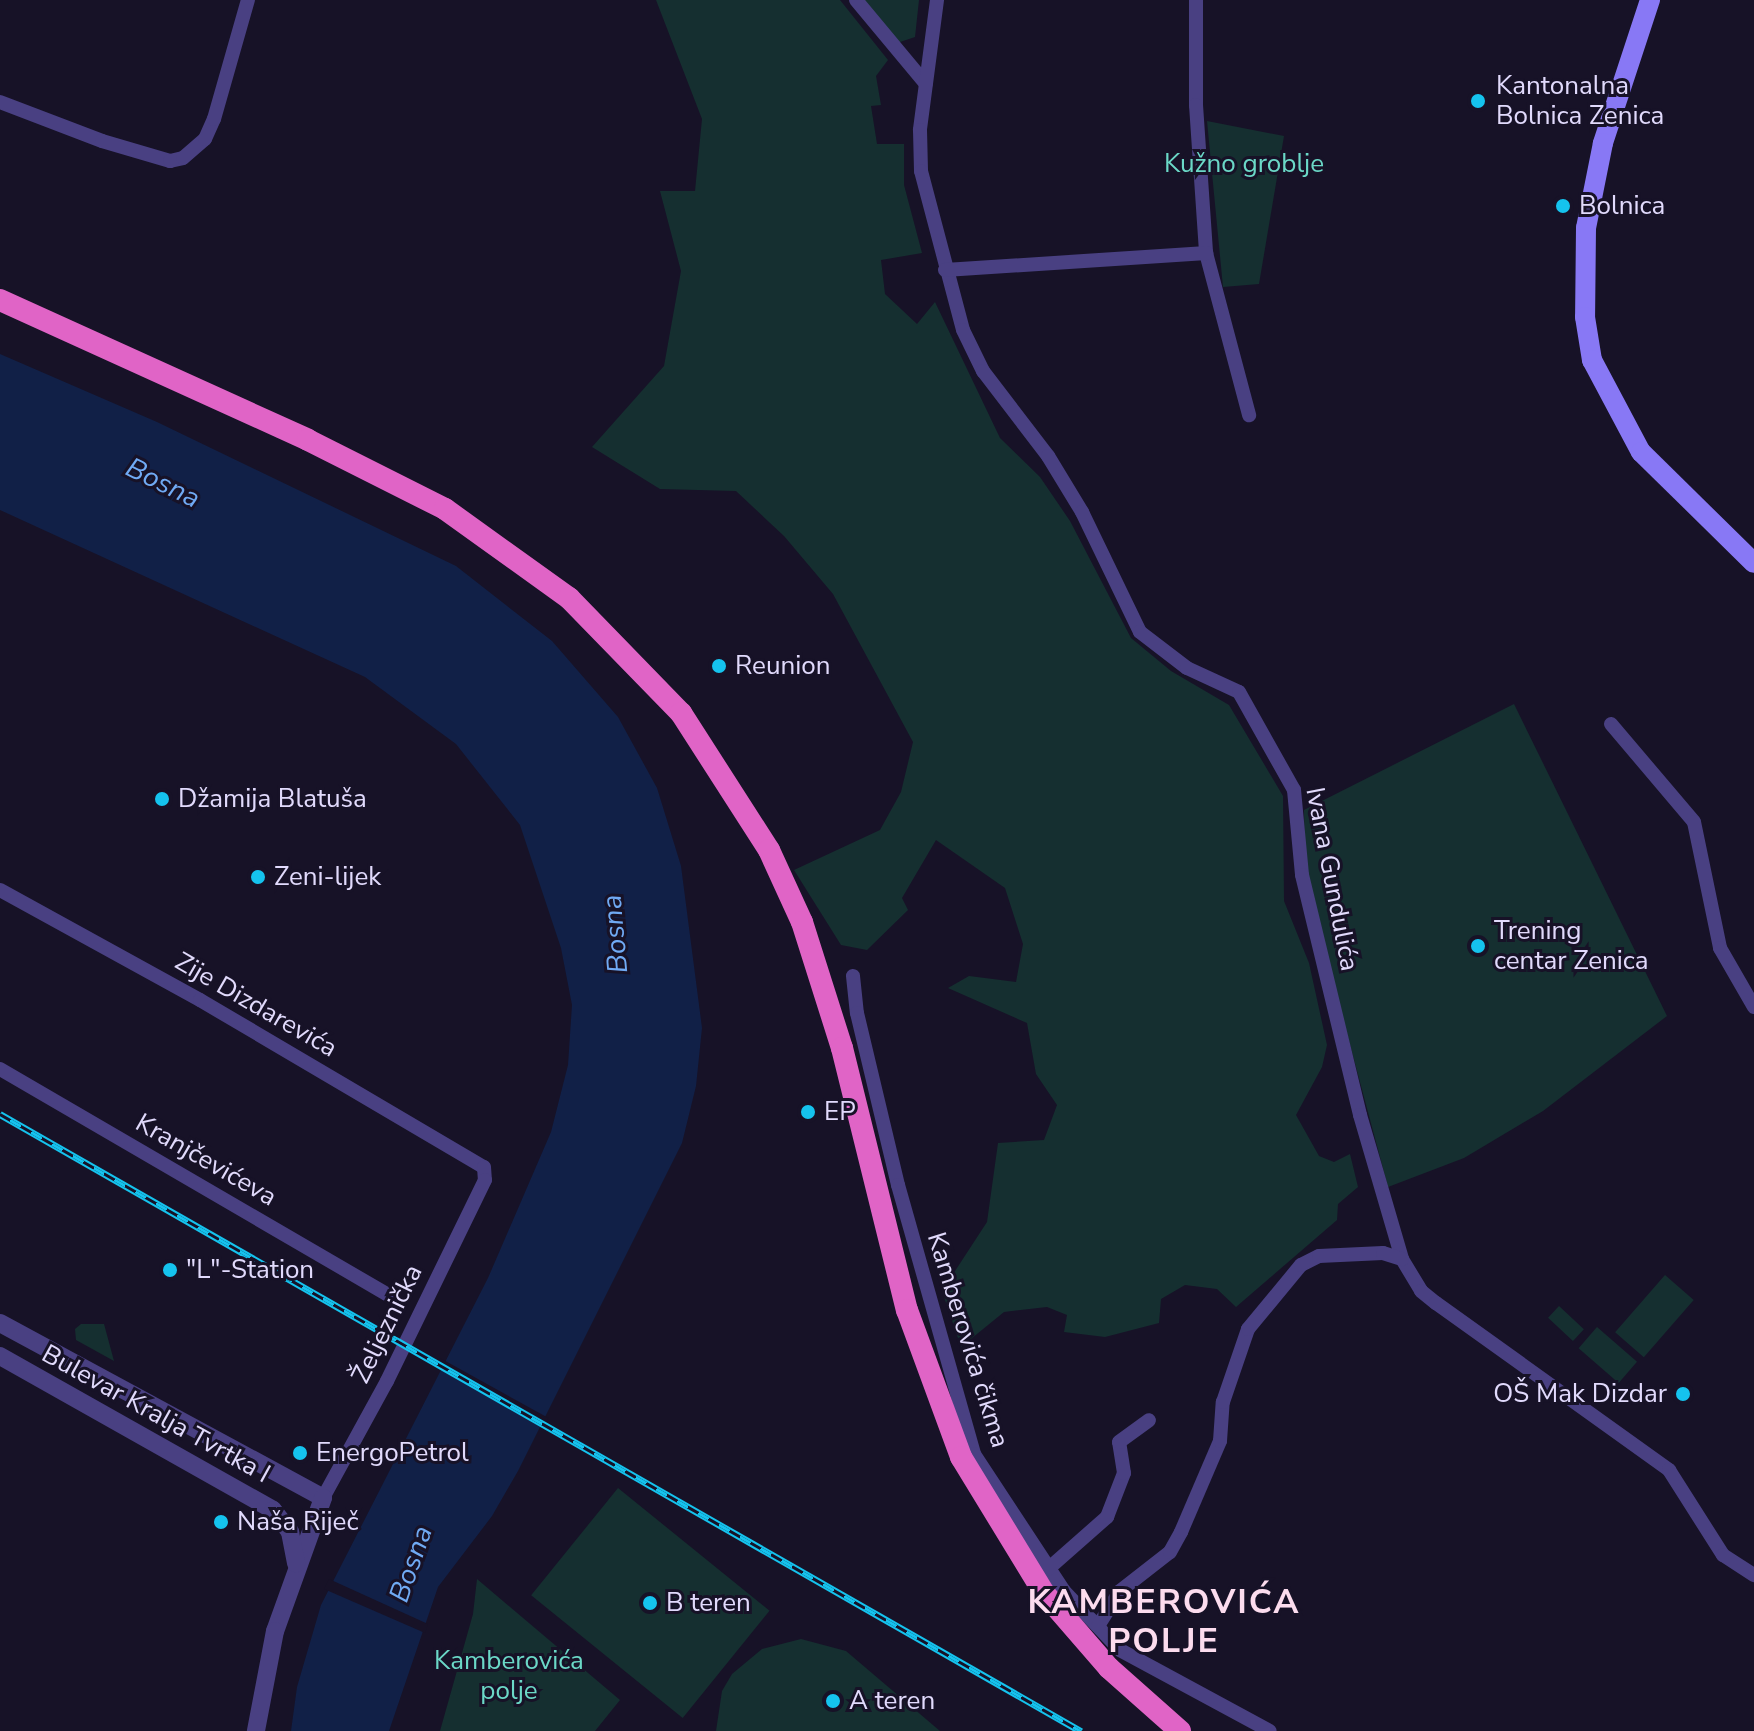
<!DOCTYPE html>
<html>
<head>
<meta charset="utf-8">
<style>
  body { margin:0 }
  #map { position:relative; width:1754px; height:1731px; overflow:hidden; background:#171227; font-family:"Nunito Sans",sans-serif }
  div>[style] { position:absolute }
  .green>* { inset:0; background:#152f30; transform-origin:0 0 }
  .water>* { inset:0; background:#112047 }
  .pier>* { inset:0; background:#171227; transform-origin:0 0 }
  .minor>* { height:14px; margin:-7px; padding:0 7px; transform-origin:7px; border-radius:7px; background:#494082 }
  .tertiary>* { height:18px; margin:-9px; padding:0 9px; transform-origin:9px; border-radius:9px; background:#494082 }
  .secondary>* { height:20px; margin:-10px; padding:0 10px; transform-origin:10px; border-radius:10px; background:#8878f5 }
  .trunk>* { height:22px; margin:-11px; padding:0 11px; transform-origin:11px; border-radius:11px; background:#e064c6 }
  .rail>* { height:7px; margin-top:-3.5px; transform-origin:0; background:repeating-linear-gradient(90deg,#171227 0 12px,#15c3ee 0 24px); box-sizing:border-box; border-block:2px solid #15c3ee }
  .dots>* { width:22px; height:22px; translate:-50% -50%; box-sizing:border-box; border:4px solid #171227; border-radius:50% }
  span { translate:-50% -50%; white-space:nowrap; text-align:center; line-height:1.15; -webkit-text-stroke:6px #171227; paint-order:stroke }
  .poi-label { font-size:26px; color:#e1dafc }
  .left { translate:0 -50%; text-align:left }
  .right { translate:-100% -50%; text-align:right }
  .park-label { font-size:26px; color:#6bd8c7 }
  .street-label { font-size:26px; color:#e1dafc }
  .water-label { font-size:28px; color:#70aaf4; font-style:italic }
  .district-label { font-size:34px; color:#fcdcee; font-weight:700; letter-spacing:2px }
</style>
</head>
<body>
<div id="map">
  <div class="green">
    <i style="clip-path:polygon(656px 0,840px 0,888px 60px,876px 76px,881px 105px,871px 106px,877px 144px,904px 144px,904px 185px,922px 253px,881px 260px,885px 294px,917px 324px,935px 302px,1000px 438px,1040px 477px,1070px 521px,1131px 638px,1171px 671px,1229px 705px,1283px 796px,1284px 901px,1309px 963px,1327px 1045px,1322px 1067px,1296px 1115px,1319px 1156px,1334px 1162px,1350px 1154px,1358px 1187px,1338px 1204px,1337px 1220px,1236px 1307px,1217px 1289px,1185px 1285px,1161px 1299px,1159px 1323px,1105px 1337px,1064px 1332px,1067px 1315px,1047px 1307px,1004px 1312px,961px 1347px,942px 1291px,987px 1222px,998px 1143px,1044px 1140px,1057px 1105px,1036px 1074px,1027px 1023px,948px 988px,969px 976px,1016px 982px,1023px 944px,1005px 888px,936px 840px,902px 898px,908px 910px,867px 950px,841px 945px,794px 870px,880px 830px,901px 792px,913px 742px,833px 594px,784px 536px,736px 491px,660px 489px,592px 447px,664px 366px,681px 271px,660px 191px,695px 191px,702px 119px)"></i>
    <i style="clip-path:polygon(864px 0,919px 0,915px 37px,897px 43px)"></i>
    <i style="clip-path:polygon(1207px 121px,1284px 136px,1259px 284px,1223px 287px)"></i>
    <i style="clip-path:polygon(1514px 704px,1667px 1016px,1543px 1111px,1464px 1158px,1388px 1187px,1305px 876px,1304px 810px)"></i>
    <i style="left:1665px;top:1275px;width:38px;height:76px;rotate:41deg"></i>
    <i style="left:1559px;top:1306px;width:34px;height:16px;rotate:43deg"></i>
    <i style="clip-path:polygon(81px 1324px,104px 1324px,114px 1361px,76px 1340px,75px 1329px)"></i>
    <i style="left:1597px;top:1327px;width:53px;height:28px;rotate:41deg"></i>
    <i style="left:618px;top:1488px;width:195px;height:138px;rotate:39deg"></i>
    <i style="clip-path:polygon(477px 1579px,620px 1700px,595px 1731px,440px 1731px,473px 1614px)"></i>
    <i style="clip-path:polygon(801px 1639px,846px 1651px,940px 1731px,716px 1731px,722px 1691px,732px 1674px,762px 1649px)"></i>
  </div>
  <div class="water">
    <i style="clip-path:polygon(0 354px,157px 422px,456px 566px,552px 641px,618px 717px,657px 788px,681px 866px,702px 1028px,696px 1086px,682px 1143px,518px 1471px,492px 1516px,438px 1587px,389px 1731px,291px 1731px,297px 1687px,321px 1605px,488px 1278px,551px 1132px,568px 1065px,572px 1005px,561px 948px,520px 825px,456px 744px,365px 677px,0 510px)"></i>
  </div>
  <div class="pier">
    <i style="left:440px;top:1358px;width:124px;height:9px;rotate:29deg"></i>
    <i style="clip-path:polygon(329px 1579px,428px 1624px,425px 1633px,324px 1589px)"></i>
  </div>
  <div class="minor">
    <i style="left:856px;top:0;width:109px;rotate:50.2deg"></i>
    <i style="left:937px;top:0;width:131px;rotate:97.5deg"></i>
    <i style="left:920px;top:130px;width:41px;rotate:88.6deg"></i>
    <i style="left:921px;top:171px;width:164px;rotate:75.2deg"></i>
    <i style="left:963px;top:330px;width:46px;rotate:64deg"></i>
    <i style="left:983px;top:371px;width:107px;rotate:52.6deg"></i>
    <i style="left:1048px;top:456px;width:66px;rotate:58.7deg"></i>
    <i style="left:1082px;top:512px;width:133px;rotate:64.2deg"></i>
    <i style="left:1140px;top:632px;width:59px;rotate:37.5deg"></i>
    <i style="left:1187px;top:668px;width:57px;rotate:24.8deg"></i>
    <i style="left:1239px;top:692px;width:112px;rotate:60.7deg"></i>
    <i style="left:1294px;top:790px;width:85px;rotate:84.6deg"></i>
    <i style="left:1302px;top:875px;width:247px;rotate:76.4deg"></i>
    <i style="left:1360px;top:1115px;width:150px;rotate:73.7deg"></i>
    <i style="left:1402px;top:1259px;width:37px;rotate:59deg"></i>
    <i style="left:1421px;top:1291px;width:19px;rotate:39deg"></i>
    <i style="left:1436px;top:1303px;width:287px;rotate:35.6deg"></i>
    <i style="left:1669px;top:1470px;width:101px;rotate:57.6deg"></i>
    <i style="left:1723px;top:1555px;width:37px;rotate:33deg"></i>
    <i style="left:1196px;top:0;width:105px;rotate:90deg"></i>
    <i style="left:1196px;top:105px;width:148px;rotate:86.1deg"></i>
    <i style="left:1206px;top:253px;width:168px;rotate:75.1deg"></i>
    <i style="left:0;top:102px;width:109px;rotate:20.9deg"></i>
    <i style="left:102px;top:141px;width:71px;rotate:16.4deg"></i>
    <i style="left:170px;top:161px;width:13px;rotate:-13deg"></i>
    <i style="left:183px;top:158px;width:29px;rotate:-41deg"></i>
    <i style="left:205px;top:139px;width:22px;rotate:-66deg"></i>
    <i style="left:214px;top:119px;width:124px;rotate:-74.1deg"></i>
    <i style="left:945px;top:270px;width:262px;rotate:-3.7deg"></i>
    <i style="left:1611px;top:724px;width:128px;rotate:49.7deg"></i>
    <i style="left:1694px;top:822px;width:129px;rotate:78.3deg"></i>
    <i style="left:1720px;top:948px;width:68px;rotate:60deg"></i>
    <i style="left:0;top:890px;width:228px;rotate:28.8deg"></i>
    <i style="left:200px;top:1000px;width:329px;rotate:30.5deg"></i>
    <i style="left:484px;top:1167px;width:13px;rotate:86deg"></i>
    <i style="left:485px;top:1180px;width:224px;rotate:116deg"></i>
    <i style="left:387px;top:1381px;width:133px;rotate:118.7deg"></i>
    <i style="left:853px;top:976px;width:37px;rotate:84deg"></i>
    <i style="left:857px;top:1013px;width:177px;rotate:76.6deg"></i>
    <i style="left:898px;top:1185px;width:280px;rotate:74.2deg"></i>
    <i style="left:974px;top:1454px;width:164px;rotate:56.7deg"></i>
    <i style="left:1064px;top:1591px;width:81px;rotate:46.5deg"></i>
    <i style="left:1120px;top:1650px;width:170px;rotate:28.4deg"></i>
    <i style="left:0;top:1069px;width:448px;rotate:30.2deg"></i>
    <i style="left:1048px;top:1569px;width:79px;rotate:-41.4deg"></i>
    <i style="left:1107px;top:1517px;width:47px;rotate:-68.9deg"></i>
    <i style="left:1124px;top:1473px;width:31px;rotate:-99deg"></i>
    <i style="left:1119px;top:1442px;width:37px;rotate:-36deg"></i>
    <i style="left:1098px;top:1626px;width:41px;rotate:-57.8deg"></i>
    <i style="left:1120px;top:1591px;width:63px;rotate:-38deg"></i>
    <i style="left:1170px;top:1552px;width:23px;rotate:-61deg"></i>
    <i style="left:1181px;top:1532px;width:99px;rotate:-66.8deg"></i>
    <i style="left:1220px;top:1441px;width:39px;rotate:-86deg"></i>
    <i style="left:1223px;top:1402px;width:77px;rotate:-71.1deg"></i>
    <i style="left:1248px;top:1329px;width:83px;rotate:-50.4deg"></i>
    <i style="left:1301px;top:1265px;width:20px;rotate:-27deg"></i>
    <i style="left:1319px;top:1256px;width:64px;rotate:-2.7deg"></i>
    <i style="left:1383px;top:1253px;width:20px;rotate:18deg"></i>
  </div>
  <div class="tertiary">
    <i style="left:0;top:1323px;width:367px;rotate:28.4deg"></i>
    <i style="left:323px;top:1498px;width:141px;rotate:109.8deg"></i>
    <i style="left:275px;top:1631px;width:102px;rotate:100.8deg"></i>
    <i style="left:0;top:1356px;width:313px;rotate:29.4deg"></i>
    <i style="left:273px;top:1510px;width:28px;rotate:52deg"></i>
    <i style="left:290px;top:1532px;width:32px;rotate:79deg"></i>
  </div>
  <div class="secondary">
    <i style="left:1650px;top:0;width:151px;rotate:108.2deg"></i>
    <i style="left:1603px;top:143px;width:87px;rotate:101.3deg"></i>
    <i style="left:1586px;top:228px;width:89px;rotate:90.6deg"></i>
    <i style="left:1585px;top:317px;width:44px;rotate:80.8deg"></i>
    <i style="left:1592px;top:360px;width:104px;rotate:62deg"></i>
    <i style="left:1641px;top:452px;width:158px;rotate:44.5deg"></i>
  </div>
  <div class="trunk">
    <i style="left:0;top:300px;width:338px;rotate:24.4deg"></i>
    <i style="left:308px;top:440px;width:153px;rotate:26.7deg"></i>
    <i style="left:445px;top:509px;width:153px;rotate:35.7deg"></i>
    <i style="left:569px;top:598px;width:161px;rotate:45.8deg"></i>
    <i style="left:681px;top:713px;width:163px;rotate:57.3deg"></i>
    <i style="left:769px;top:850px;width:79px;rotate:65.4deg"></i>
    <i style="left:802px;top:922px;width:132px;rotate:72.4deg"></i>
    <i style="left:842px;top:1048px;width:270px;rotate:76.1deg"></i>
    <i style="left:907px;top:1310px;width:157px;rotate:69.8deg"></i>
    <i style="left:961px;top:1457px;width:159px;rotate:58.6deg"></i>
    <i style="left:1044px;top:1593px;width:99px;rotate:49.1deg"></i>
    <i style="left:1109px;top:1668px;width:95px;rotate:41.6deg"></i>
  </div>
  <div class="rail">
    <i style="left:0;top:1114px;width:1245px;rotate:29.72deg"></i>
  </div>
  <div class="dots">
    <i style="left:1478px;top:101px;background:#15c3ee"></i>
    <i style="left:1563px;top:206px;background:#15c3ee"></i>
    <i style="left:719px;top:666px;background:#15c3ee"></i>
    <i style="left:162px;top:799px;background:#15c3ee"></i>
    <i style="left:258px;top:877px;background:#15c3ee"></i>
    <i style="left:1478px;top:946px;background:#15c3ee"></i>
    <i style="left:808px;top:1112px;background:#15c3ee"></i>
    <i style="left:170px;top:1270px;background:#15c3ee"></i>
    <i style="left:1683px;top:1394px;background:#15c3ee"></i>
    <i style="left:300px;top:1453px;background:#15c3ee"></i>
    <i style="left:221px;top:1522px;background:#15c3ee"></i>
    <i style="left:650px;top:1603px;background:#15c3ee"></i>
    <i style="left:833px;top:1701px;background:#15c3ee"></i>
  </div>
  <div class="poi-label">
    <span class="left" style="left:1496px;top:101px">Kantonalna<br>Bolnica Zenica</span>
    <span class="left" style="left:1579px;top:206px">Bolnica</span>
    <span class="left" style="left:735px;top:666px">Reunion</span>
    <span class="left" style="left:178px;top:799px">Džamija Blatuša</span>
    <span class="left" style="left:274px;top:877px">Zeni-lijek</span>
    <span class="left" style="left:1494px;top:946px">Trening<br>centar Zenica</span>
    <span class="left" style="left:824px;top:1112px">EP</span>
    <span class="left" style="left:186px;top:1270px">"L"-Station</span>
    <span class="right" style="left:1667px;top:1394px">OŠ Mak Dizdar</span>
    <span class="left" style="left:316px;top:1453px">EnergoPetrol</span>
    <span class="left" style="left:237px;top:1522px">Naša Riječ</span>
    <span class="left" style="left:666px;top:1603px">B teren</span>
    <span class="left" style="left:849px;top:1701px">A teren</span>
  </div>
  <div class="park-label">
    <span style="left:1244px;top:164px">Kužno groblje</span>
    <span style="left:509px;top:1676px">Kamberovića<br>polje</span>
  </div>
  <div class="street-label">
    <span style="left:1332px;top:879px;rotate:79deg">Ivana Gundulića</span>
    <span style="left:256px;top:1005px;rotate:30deg">Zije Dizdarevića</span>
    <span style="left:206px;top:1160px;rotate:30deg">Kranjčevićeva</span>
    <span style="left:387px;top:1324px;rotate:-64deg">Željeznička</span>
    <span style="left:968px;top:1340px;rotate:73deg">Kamberovića čikma</span>
    <span style="left:156px;top:1414px;rotate:29deg">Bulevar Kralja Tvrtka I</span>
  </div>
  <div class="water-label">
    <span style="left:163px;top:483px;rotate:26deg">Bosna</span>
    <span style="left:615px;top:934px;rotate:-95deg">Bosna</span>
    <span style="left:411px;top:1564px;rotate:-71deg">Bosna</span>
  </div>
  <div class="district-label">
    <span style="left:1164px;top:1622px">KAMBEROVIĆA<br>POLJE</span>
  </div>
</div>
</body>
</html>
